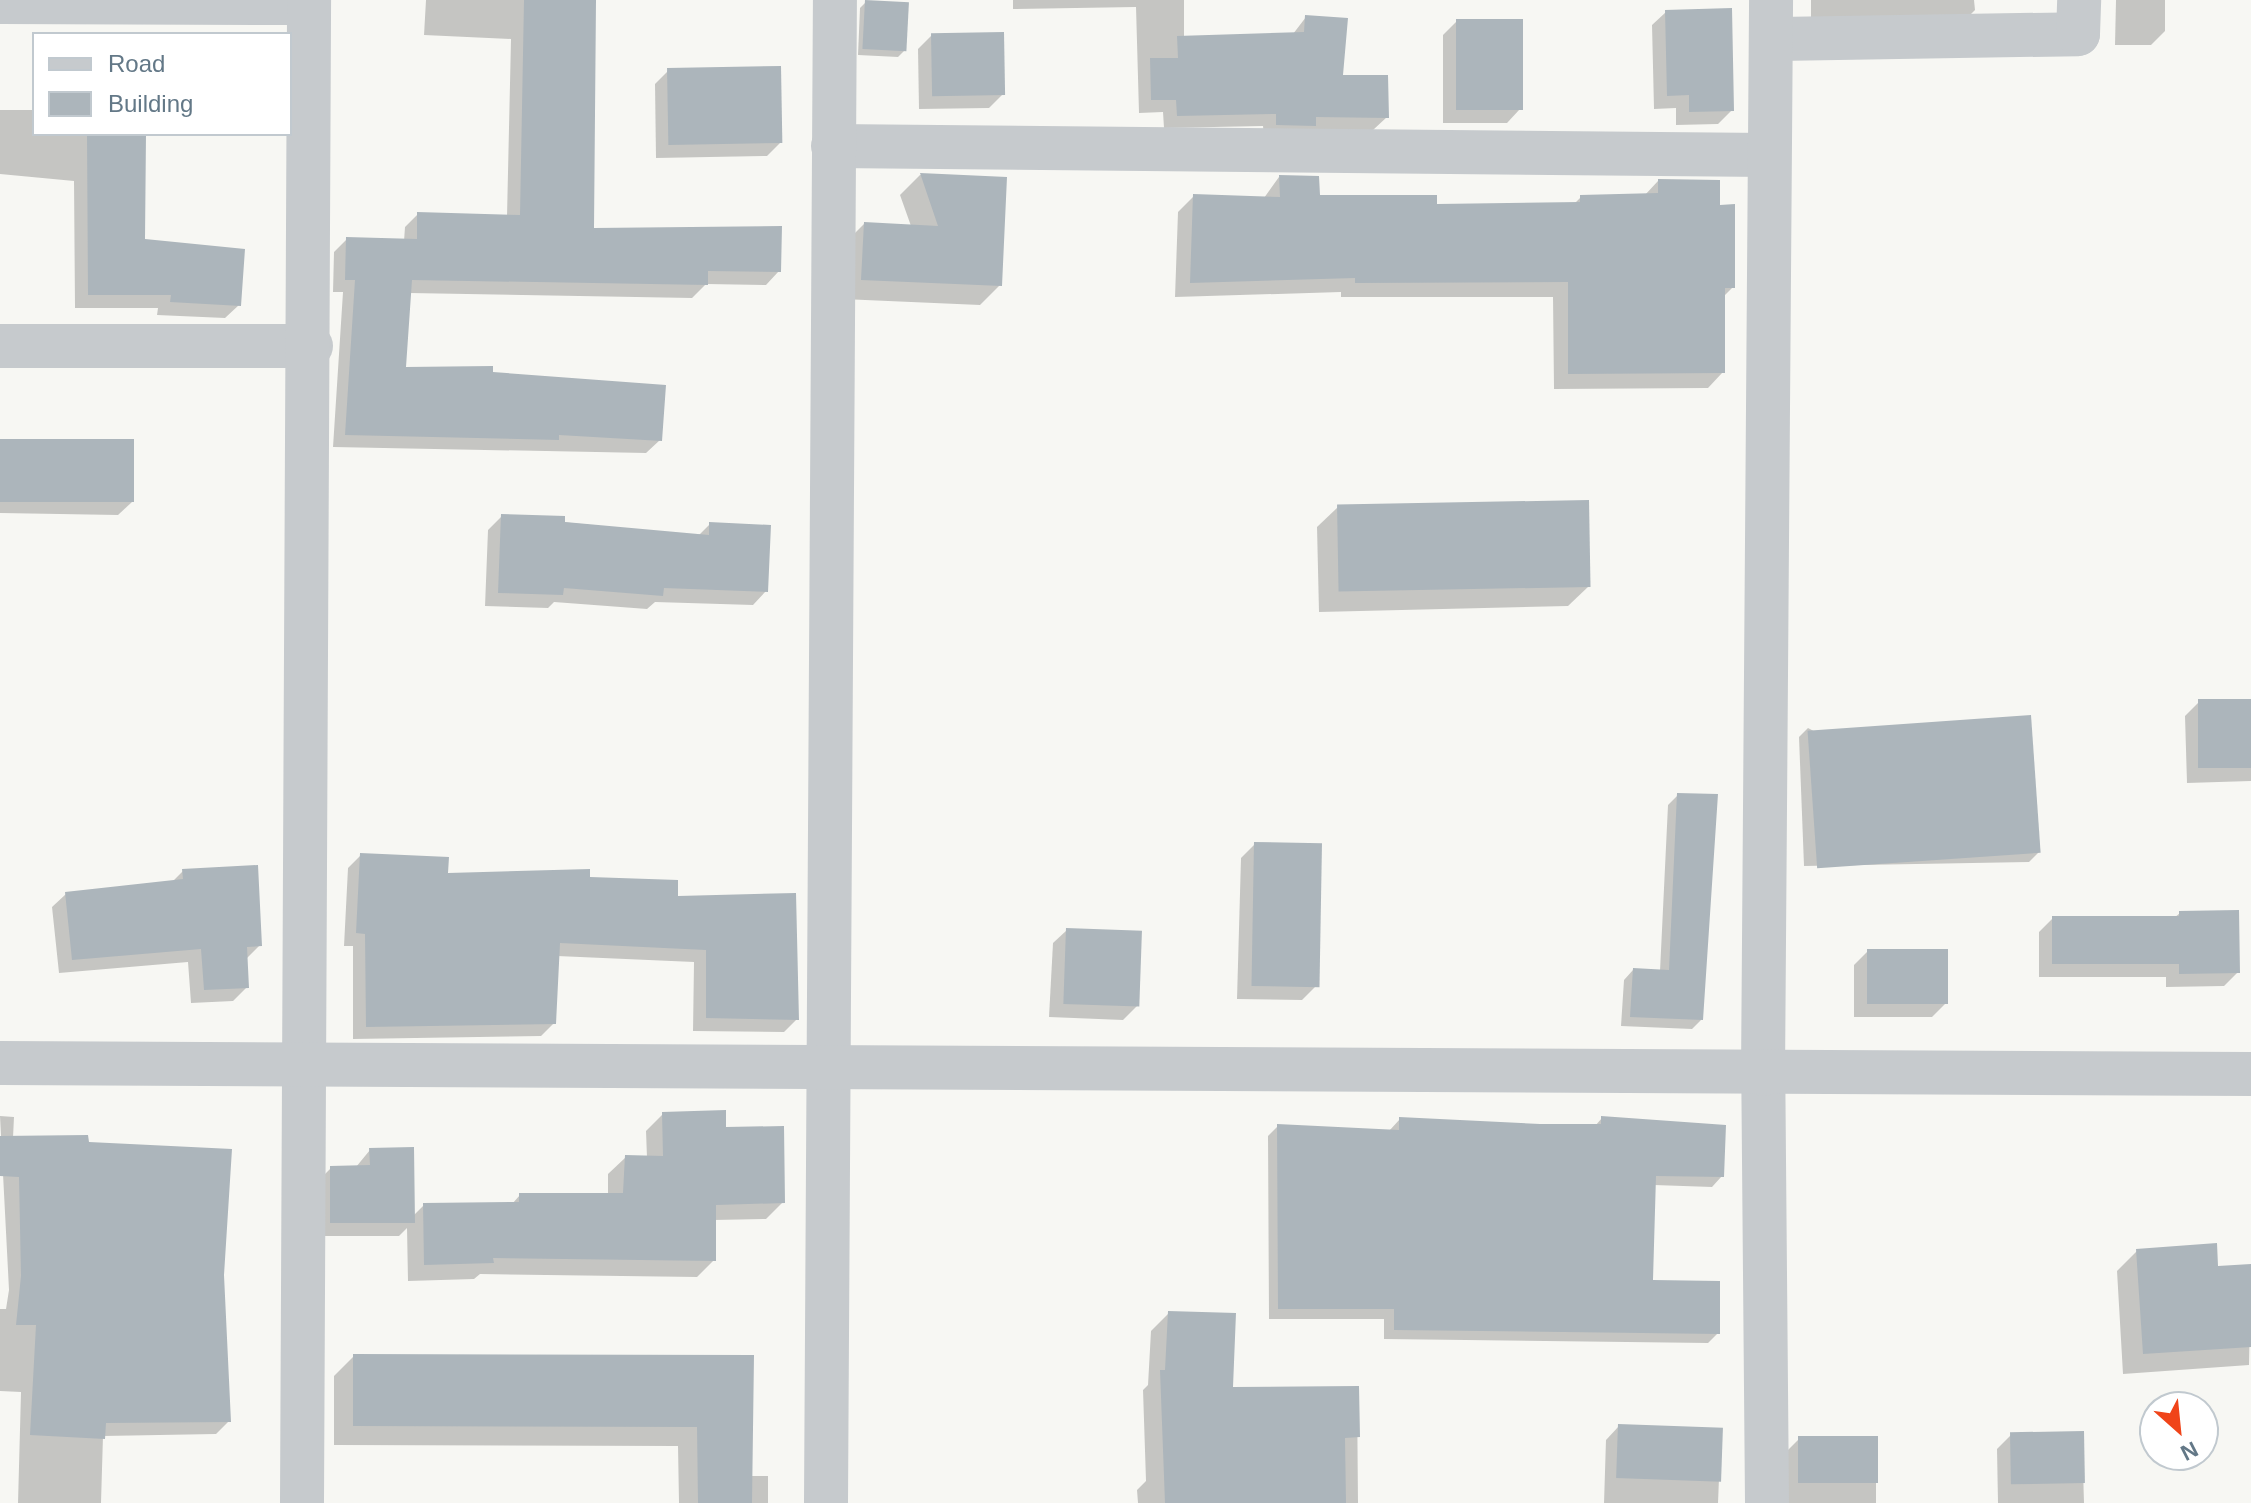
<!DOCTYPE html>
<html>
<head>
<meta charset="utf-8">
<style>
  body { margin:0 }
  #map { position:relative; width:2251px; height:1503px; overflow:hidden; background:#f7f7f3; font-family:Helvetica,sans-serif }
  div>[style] { position:absolute }
  .shadow>* { inset:0; background:#0003 }
  .building>* { inset:0; background:#acb5bb; transform-origin:0 0 }
  .minor>* { height:44px; margin:-22px; padding:0 22px; transform-origin:22px; border-radius:22px; background:#c6cacd }
  .tertiary>* { height:44px; margin:-22px; padding:0 22px; transform-origin:22px; border-radius:22px; background:#c6cacd }
  span { translate:-50% -50%; white-space:nowrap; text-align:center; line-height:1.15; -webkit-text-stroke:8px #fff; paint-order:stroke }
  .legend { position:absolute; left:32px; top:32px; width:260px; height:104px; box-sizing:border-box; background:#fff; border:2px solid #c1c9cf; margin:0; padding:10px 14px; list-style:none; font-size:24px; color:#637887 }
  .legend li { display:flex; align-items:center; gap:16px; height:40px }
  .legend b { width:40px; border:2px solid #c1c9cf }
  .north { position:absolute; left:2139px; top:1391px; width:80px; height:80px; box-sizing:border-box; background:#fff; border:2px solid #c1c9cf; border-radius:50%; rotate:153deg; font-size:22px; font-weight:700; line-height:32px; text-align:center; color:#637887 }
  .north::after { content:''; display:block; margin:auto; width:28px; height:36px; background:#f04419; clip-path:polygon(50% 0,100% 100%,50% 72%,0 100%) }
</style>
</head>
<body>
<div id="map">
  <div class="shadow">
    <i style="clip-path:polygon(426px 0,594px 0,592px 230px,779px 271px,766px 285px,706px 284px,692px 298px,409px 293px,404px 369px,491px 374px,660px 440px,646px 453px,333px 447px,343px 292px,333px 292px,334px 252px,347px 239px,404px 241px,405px 227px,418px 214px,507px 216px,511px 39px,424px 35px)"></i>
    <i style="clip-path:polygon(1013px 0,1184px 0,1184px 38px,1293px 34px,1306px 17px,1341px 77px,1387px 117px,1373px 130px,1264px 138px,1263px 126px,1164px 128px,1163px 112px,1139px 113px,1136px 7px,1013px 9px)"></i>
    <i style="clip-path:polygon(1811px 0,1974px 0,1975px 10px,1961px 24px,1811px 20px)"></i>
    <i style="clip-path:polygon(2165px 0,2165px 31px,2151px 45px,2115px 45px,2116px 0)"></i>
    <i style="clip-path:polygon(866px 2px,905px 50px,898px 57px,858px 55px,860px 8px)"></i>
    <i style="clip-path:polygon(1666px 12px,1732px 110px,1718px 124px,1676px 125px,1676px 108px,1654px 109px,1652px 25px)"></i>
    <i style="clip-path:polygon(1457px 21px,1520px 109px,1507px 123px,1443px 123px,1443px 35px)"></i>
    <i style="clip-path:polygon(932px 35px,1003px 94px,989px 108px,919px 109px,918px 49px)"></i>
    <i style="clip-path:polygon(668px 71px,781px 142px,767px 156px,656px 158px,655px 84px)"></i>
    <i style="clip-path:polygon(0 110px,34px 110px,34px 134px,144px 134px,143px 241px,239px 305px,225px 318px,157px 315px,158px 308px,75px 308px,74px 181px,0 174px)"></i>
    <i style="clip-path:polygon(920px 175px,1005px 178px,1000px 285px,980px 305px,842px 299px,844px 244px,864px 224px,911px 226px,900px 195px)"></i>
    <i style="clip-path:polygon(1279px 177px,1318px 197px,1435px 206px,1574px 204px,1581px 197px,1644px 196px,1658px 181px,1718px 207px,1733px 287px,1723px 297px,1723px 372px,1708px 388px,1554px 389px,1553px 297px,1341px 297px,1341px 292px,1175px 297px,1178px 212px,1194px 196px,1264px 198px)"></i>
    <i style="clip-path:polygon(0 444px,132px 502px,118px 515px,0 513px)"></i>
    <i style="clip-path:polygon(1338px 507px,1589px 586px,1568px 606px,1319px 612px,1317px 527px)"></i>
    <i style="clip-path:polygon(502px 516px,698px 536px,710px 524px,766px 591px,753px 605px,655px 602px,647px 609px,554px 602px,548px 608px,485px 606px,488px 530px)"></i>
    <i style="clip-path:polygon(2251px 701px,2251px 781px,2187px 783px,2185px 716px,2199px 702px)"></i>
    <i style="clip-path:polygon(1808px 728px,2039px 852px,2029px 862px,1804px 866px,1799px 737px)"></i>
    <i style="clip-path:polygon(1678px 795px,1701px 1020px,1692px 1029px,1621px 1026px,1624px 980px,1633px 970px,1660px 971px,1668px 805px)"></i>
    <i style="clip-path:polygon(1255px 844px,1316px 986px,1302px 1000px,1237px 999px,1241px 858px)"></i>
    <i style="clip-path:polygon(361px 855px,446px 875px,588px 879px,676px 898px,797px 1019px,784px 1032px,693px 1031px,694px 962px,557px 956px,554px 1023px,541px 1036px,353px 1039px,353px 946px,344px 946px,348px 868px)"></i>
    <i style="clip-path:polygon(183px 871px,260px 945px,246px 959px,247px 987px,233px 1001px,191px 1003px,188px 962px,59px 973px,52px 907px,66px 894px,172px 882px)"></i>
    <i style="clip-path:polygon(2180px 913px,2238px 972px,2224px 986px,2166px 987px,2166px 977px,2039px 977px,2039px 932px,2053px 918px,2174px 918px)"></i>
    <i style="clip-path:polygon(1067px 930px,1137px 1006px,1123px 1020px,1049px 1017px,1053px 943px)"></i>
    <i style="clip-path:polygon(1868px 951px,1946px 1003px,1932px 1017px,1854px 1017px,1854px 965px)"></i>
    <i style="clip-path:polygon(663px 1114px,724px 1129px,783px 1202px,766px 1219px,714px 1220px,714px 1260px,697px 1277px,480px 1274px,474px 1279px,408px 1281px,407px 1228px,399px 1236px,317px 1236px,317px 1182px,331px 1168px,356px 1167px,370px 1150px,413px 1216px,424px 1205px,512px 1204px,520px 1195px,608px 1195px,608px 1174px,626px 1157px,647px 1158px,646px 1131px)"></i>
    <i style="clip-path:polygon(0 1116px,14px 1117px,13px 1138px,87px 1144px,222px 1275px,229px 1421px,216px 1434px,103px 1436px,101px 1503px,18px 1503px,21px 1392px,0 1391px,0 1309px,6px 1309px,9px 1290px)"></i>
    <i style="clip-path:polygon(1602px 1118px,1722px 1176px,1712px 1187px,1654px 1185px,1651px 1282px,1718px 1333px,1708px 1343px,1384px 1339px,1384px 1319px,1269px 1319px,1268px 1136px,1278px 1126px,1389px 1131px,1400px 1119px,1540px 1126px,1595px 1126px)"></i>
    <i style="clip-path:polygon(2137px 1251px,2216px 1268px,2251px 1266px,2249px 1365px,2123px 1374px,2117px 1271px)"></i>
    <i style="clip-path:polygon(1169px 1313px,1231px 1389px,1357px 1388px,1358px 1503px,1138px 1503px,1137px 1490px,1146px 1481px,1143px 1390px,1148px 1385px,1151px 1331px)"></i>
    <i style="clip-path:polygon(354px 1356px,752px 1357px,750px 1476px,768px 1476px,768px 1503px,679px 1503px,678px 1446px,334px 1445px,334px 1376px)"></i>
    <i style="clip-path:polygon(1619px 1426px,1721px 1429px,1718px 1503px,1604px 1503px,1606px 1440px)"></i>
    <i style="clip-path:polygon(2082px 1434px,2084px 1503px,1998px 1503px,1997px 1449px,2011px 1435px)"></i>
    <i style="clip-path:polygon(1876px 1438px,1876px 1503px,1786px 1503px,1785px 1453px,1799px 1439px)"></i>
  </div>
  <div class="building">
    <i style="clip-path:polygon(524px 0,596px 0,594px 228px,782px 226px,781px 272px,708px 271px,708px 285px,412px 280px,406px 367px,493px 366px,493px 372px,666px 385px,662px 441px,559px 435px,559px 440px,345px 435px,355px 280px,345px 280px,346px 237px,417px 239px,417px 212px,520px 215px)"></i>
    <i style="left:865px;top:0;width:44px;height:49px;rotate:3deg"></i>
    <i style="clip-path:polygon(1732px 8px,1734px 111px,1689px 112px,1689px 95px,1667px 96px,1665px 10px)"></i>
    <i style="clip-path:polygon(1305px 15px,1348px 18px,1343px 75px,1388px 75px,1389px 118px,1316px 117px,1316px 126px,1276px 125px,1276px 114px,1177px 116px,1176px 100px,1151px 100px,1150px 58px,1178px 58px,1177px 36px,1304px 32px)"></i>
    <i style="left:1456px;top:19px;width:67px;height:91px"></i>
    <i style="left:1004px;top:32px;width:63px;height:73px;rotate:89deg"></i>
    <i style="left:781px;top:66px;width:77px;height:114px;rotate:89deg"></i>
    <i style="clip-path:polygon(87px 134px,146px 134px,145px 239px,245px 249px,241px 306px,170px 302px,171px 295px,88px 295px)"></i>
    <i style="clip-path:polygon(920px 173px,1007px 177px,1002px 286px,861px 280px,864px 222px,938px 226px)"></i>
    <i style="clip-path:polygon(1279px 175px,1319px 176px,1320px 195px,1437px 195px,1437px 204px,1580px 202px,1580px 195px,1658px 193px,1658px 179px,1720px 180px,1720px 205px,1735px 204px,1735px 288px,1725px 288px,1725px 373px,1568px 374px,1568px 282px,1355px 283px,1355px 278px,1190px 283px,1193px 194px,1280px 197px)"></i>
    <i style="left:134px;top:439px;width:63px;height:134px;rotate:90deg"></i>
    <i style="left:1589px;top:500px;width:87px;height:252px;rotate:89deg"></i>
    <i style="clip-path:polygon(501px 514px,565px 516px,565px 522px,709px 535px,709px 522px,771px 525px,768px 592px,664px 588px,663px 596px,564px 588px,563px 595px,498px 593px)"></i>
    <i style="left:2251px;top:699px;width:69px;height:53px;rotate:90deg"></i>
    <i style="left:2031px;top:715px;width:138px;height:224px;rotate:86deg"></i>
    <i style="clip-path:polygon(1677px 793px,1718px 794px,1703px 1020px,1630px 1017px,1633px 968px,1669px 970px)"></i>
    <i style="left:1254px;top:842px;width:68px;height:144px;rotate:1deg"></i>
    <i style="clip-path:polygon(360px 853px,449px 857px,448px 873px,590px 869px,590px 877px,678px 880px,678px 896px,796px 893px,799px 1020px,706px 1018px,706px 950px,560px 943px,556px 1024px,366px 1027px,365px 934px,356px 933px)"></i>
    <i style="clip-path:polygon(258px 865px,262px 946px,247px 947px,249px 988px,204px 990px,201px 949px,72px 960px,65px 892px,183px 879px,182px 869px)"></i>
    <i style="clip-path:polygon(2239px 910px,2240px 973px,2179px 974px,2179px 964px,2052px 964px,2052px 916px,2179px 916px,2179px 911px)"></i>
    <i style="left:1066px;top:928px;width:76px;height:76px;rotate:2deg"></i>
    <i style="left:1867px;top:949px;width:81px;height:55px"></i>
    <i style="clip-path:polygon(726px 1110px,726px 1127px,784px 1126px,785px 1203px,716px 1205px,716px 1261px,493px 1258px,494px 1263px,424px 1265px,423px 1203px,519px 1202px,519px 1193px,623px 1193px,625px 1155px,663px 1156px,662px 1112px)"></i>
    <i style="clip-path:polygon(1601px 1116px,1726px 1125px,1724px 1177px,1656px 1176px,1653px 1280px,1720px 1281px,1720px 1334px,1394px 1330px,1394px 1309px,1278px 1309px,1277px 1124px,1399px 1130px,1399px 1117px,1540px 1124px,1601px 1124px)"></i>
    <i style="clip-path:polygon(88px 1135px,89px 1142px,232px 1149px,224px 1275px,231px 1422px,106px 1423px,105px 1439px,30px 1435px,36px 1325px,16px 1325px,21px 1276px,19px 1177px,0 1176px,0 1136px)"></i>
    <i style="clip-path:polygon(414px 1147px,415px 1223px,330px 1223px,330px 1166px,370px 1165px,369px 1148px)"></i>
    <i style="clip-path:polygon(2217px 1243px,2218px 1266px,2251px 1264px,2251px 1347px,2143px 1354px,2136px 1249px)"></i>
    <i style="clip-path:polygon(1168px 1311px,1236px 1313px,1233px 1387px,1359px 1386px,1360px 1437px,1345px 1438px,1346px 1503px,1165px 1503px,1160px 1370px,1165px 1370px)"></i>
    <i style="clip-path:polygon(353px 1354px,754px 1355px,752px 1503px,698px 1503px,697px 1427px,353px 1426px)"></i>
    <i style="left:1618px;top:1424px;width:105px;height:54px;rotate:2deg"></i>
    <i style="left:2084px;top:1431px;width:52px;height:74px;rotate:89deg"></i>
    <i style="left:1878px;top:1436px;width:47px;height:80px;rotate:90deg"></i>
  </div>
  <div class="minor">
    <i style="left:0;top:2px;width:309px;rotate:0.2deg"></i>
    <i style="left:1771px;top:39px;width:307px;rotate:-0.9deg"></i>
    <i style="left:2078px;top:34px;width:34px;rotate:-88deg"></i>
    <i style="left:833px;top:146px;width:935px;rotate:0.55deg"></i>
    <i style="left:0;top:346px;width:311px"></i>
    <i style="left:302px;top:1503px;width:1503px;rotate:-89.73deg"></i>
    <i style="left:826px;top:1503px;width:1503px;rotate:-89.66deg"></i>
    <i style="left:1767px;top:1503px;width:429px;rotate:-90.5deg"></i>
    <i style="left:1763px;top:1074px;width:1074px;rotate:-89.57deg"></i>
  </div>
  <div class="tertiary">
    <i style="left:0;top:1063px;width:2251px;rotate:0.28deg"></i>
  </div>
  <ul class="legend">
  <li><b style="height:10px;background:#c6cacd"></b>Road</li>
  <li><b style="height:22px;background:#acb5bb"></b>Building</li>
  </ul>
  <div class="north">N</div>
</div>
</body>
</html>
